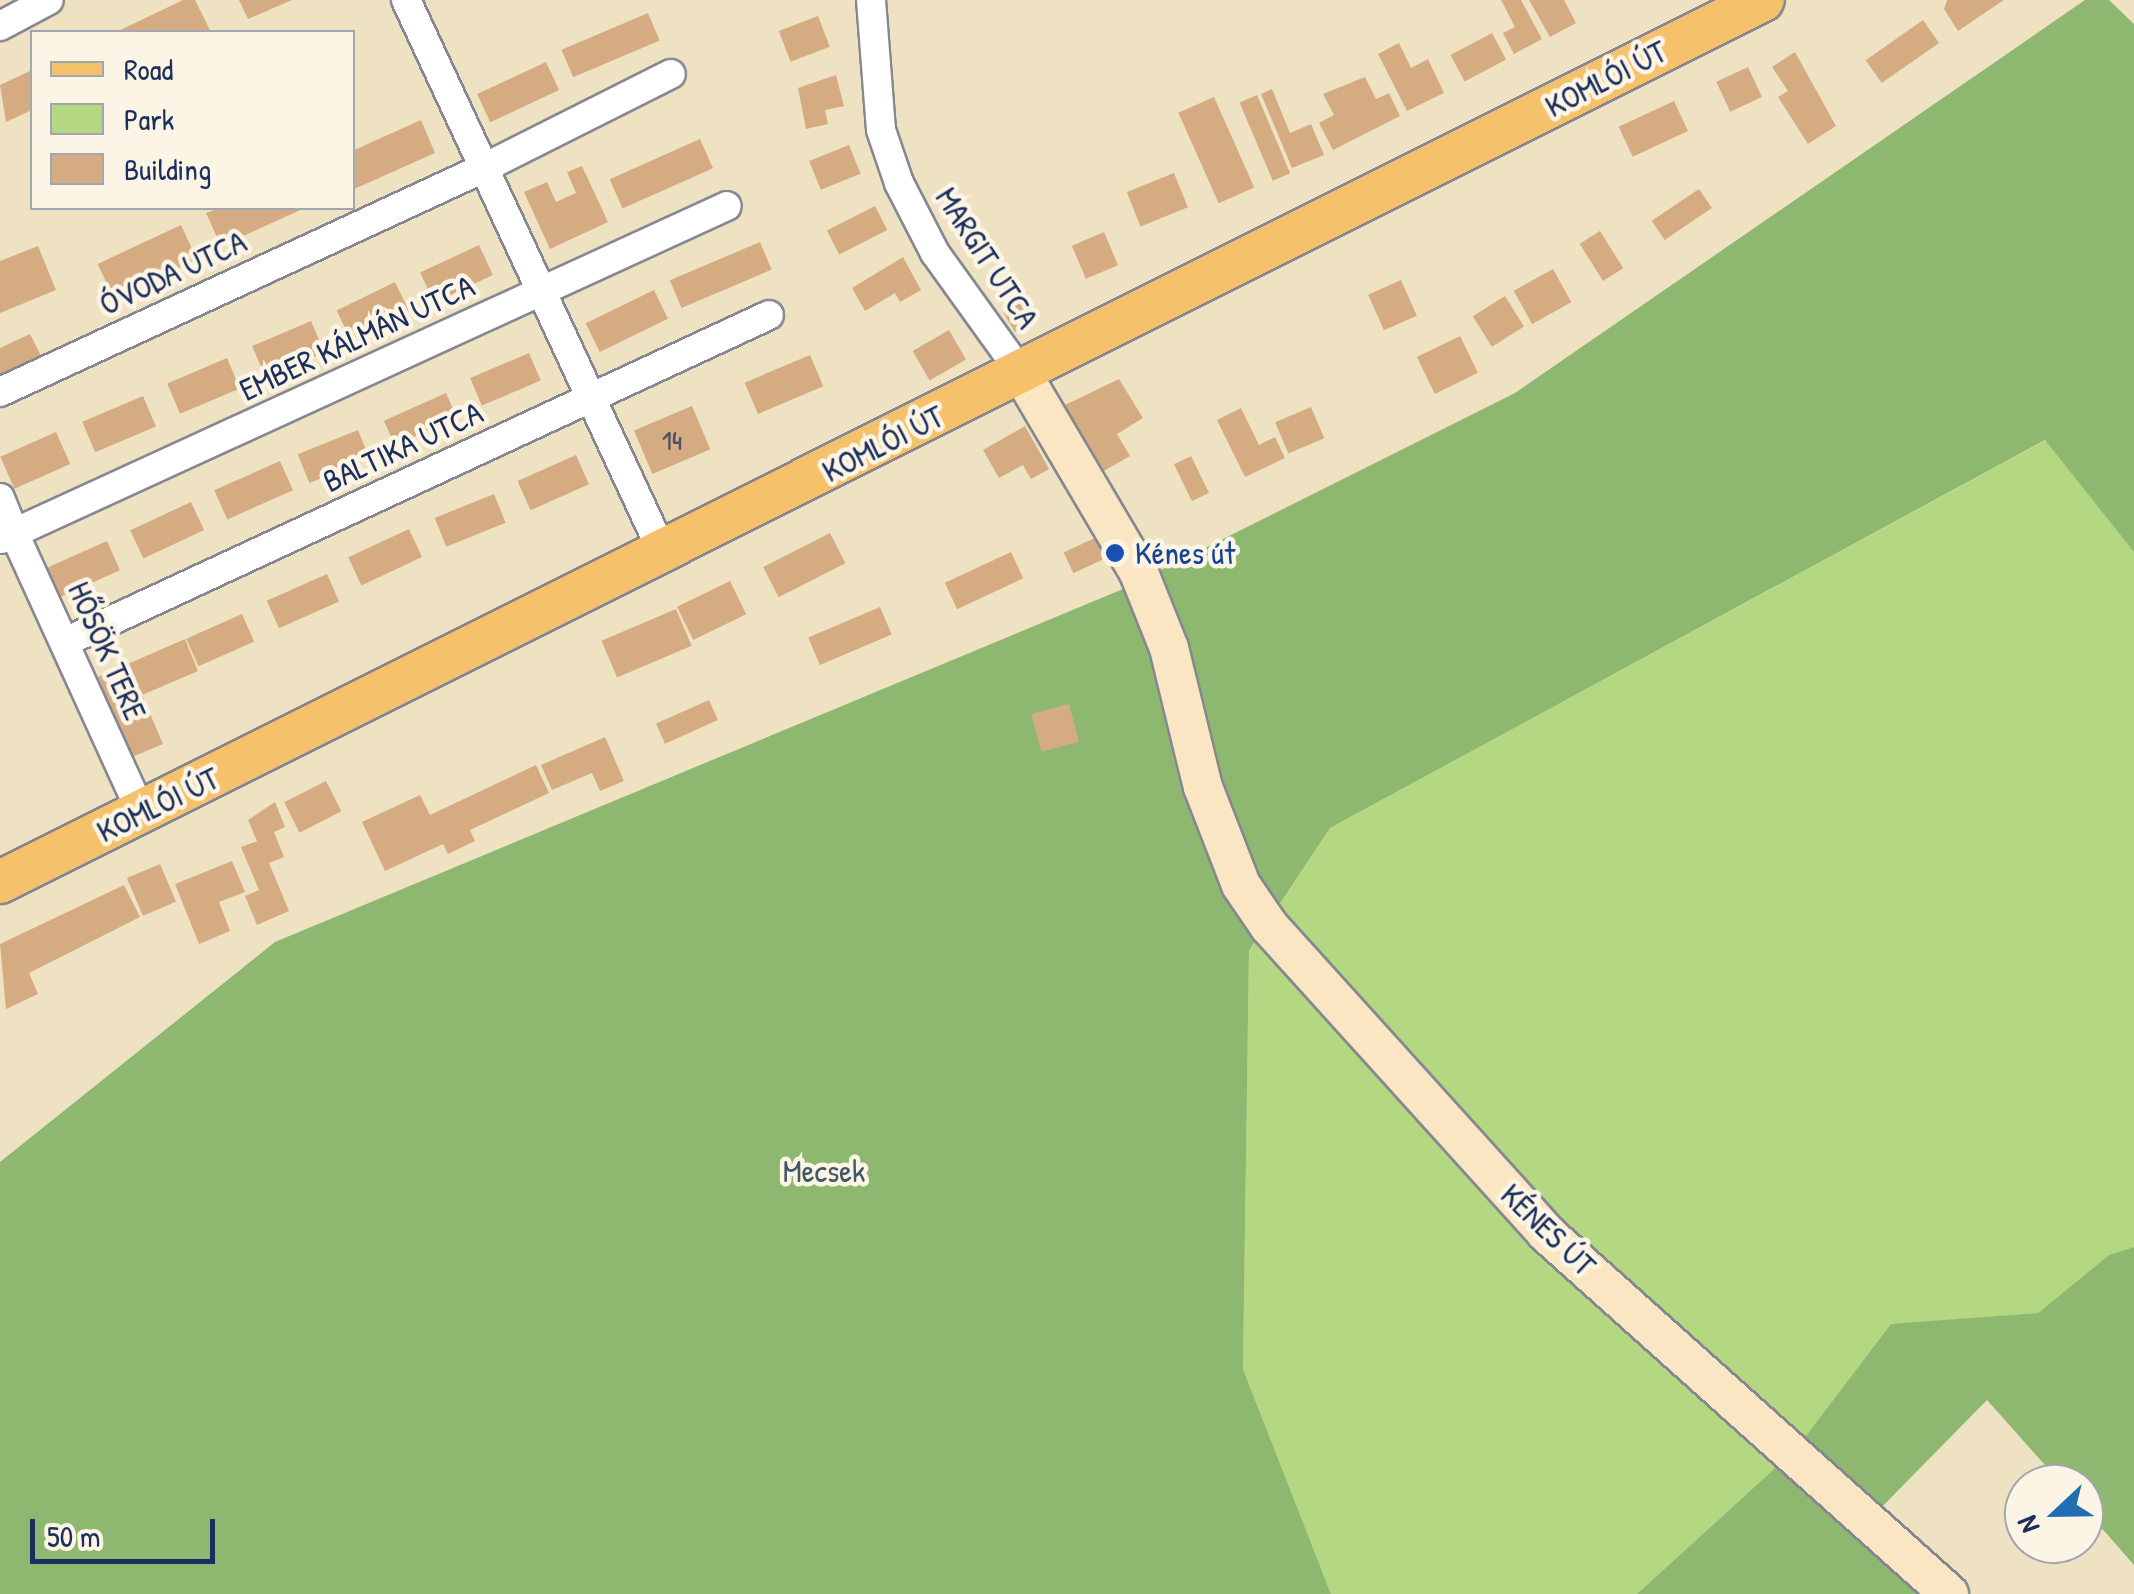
<!DOCTYPE html>
<html>
<head>
<meta charset="utf-8">
<style>
  body { margin:0 }
  #map { position:relative; width:2134px; height:1594px; overflow:hidden; background:#efe2c2; font-family:"Patrick Hand",sans-serif }
  div>[style] { position:absolute }
  .green>* { inset:0; background:#b3d881 }
  .forest>* { inset:0; background:#8eb86f }
  .building>* { inset:0; background:#d5ac81; transform-origin:0 0 }
  .roads { filter:drop-shadow(2px 0 #858890) drop-shadow(-2px 0 #858890) drop-shadow(0 2px #858890) drop-shadow(0 -2px #858890) }
  .street>* { height:28px; margin:-14px; padding:0 14px; transform-origin:14px; border-radius:14px; background:#fff }
  .secondary>* { height:38px; margin:-19px; padding:0 19px; transform-origin:19px; border-radius:19px; background:#fbe6c4 }
  .primary>* { height:42px; margin:-21px; padding:0 21px; transform-origin:21px; border-radius:21px; background:#f6c16b }
  .dots>* { width:28px; height:28px; translate:-50% -50%; box-sizing:border-box; border:5px solid #fcf5e5; border-radius:50% }
  span { translate:-50% -50%; white-space:nowrap; text-align:center; line-height:1.15; -webkit-text-stroke:9px #fcf5e5; paint-order:stroke }
  .number-label { font-size:28px; color:#4a4e67 }
  .number-label span { -webkit-text-stroke-width:0 }
  .street-label { font-size:32px; color:#1b2f5e }
  .transit-label { font-size:32px; color:#164399 }
  .left { translate:0 -50%; text-align:left }
  .park-label { font-size:32px; color:#415967 }
  .legend { position:absolute; left:30px; top:30px; width:325px; height:180px; box-sizing:border-box; background:#fcf5e5; border:2px solid #a2a6af; margin:0; padding:12px 18px; list-style:none; font-size:30px; color:#1b2f5e }
  .legend li { display:flex; align-items:center; gap:20px; height:50px }
  .legend b { width:50px; border:2px solid #a2a6af }
  .north { position:absolute; left:2004px; top:1464px; width:100px; height:100px; box-sizing:border-box; background:#fcf5e5; border:2px solid #a2a6af; border-radius:50%; rotate:248deg; font-size:28px; font-weight:700; line-height:40px; text-align:center; color:#1b2f5e }
  .north::after { content:''; display:block; margin:auto; width:35px; height:45px; background:#1f6fb2; clip-path:polygon(50% 0,100% 100%,50% 72%,0 100%) }
  .scale { position:absolute; left:30px; top:1519px; width:185px; height:45px; box-sizing:border-box; border:5px solid #1b2f5e; border-top:0; padding-left:12px; font-size:30px; line-height:35px; white-space:nowrap; color:#1b2f5e; -webkit-text-stroke:8px #fcf5e5; paint-order:stroke }
</style>
</head>
<body>
<div id="map">
  <div class="green">
    <i style="clip-path:polygon(2046px 440px,2134px 552px,2134px 1247px,2109px 1255px,2038px 1313px,1891px 1325px,1796px 1449px,1637px 1594px,1331px 1594px,1243px 1369px,1249px 952px,1330px 828px)"></i>
  </div>
  <div class="forest">
    <i style="clip-path:polygon(2085px 0,2109px 0,2134px 24px,2134px 552px,2045px 440px,1330px 828px,1249px 951px,1243px 1369px,1331px 1594px,0 1594px,0 1162px,275px 942px,1123px 589px,1515px 393px)"></i>
    <i style="clip-path:polygon(2134px 1247px,2134px 1565px,2084px 1508px,2084px 1484px,2062px 1484px,1987px 1400px,1868px 1521px,1940px 1594px,1637px 1594px,1796px 1449px,1891px 1324px,2038px 1313px,2109px 1255px)"></i>
  </div>
  <div class="building">
    <i style="clip-path:polygon(183px 0,195px 0,211px 32px,116px 32px)"></i>
    <i style="clip-path:polygon(239px 0,292px 0,248px 19px)"></i>
    <i style="clip-path:polygon(1501px 0,1521px 0,1542px 39px,1514px 54px,1503px 33px,1515px 27px)"></i>
    <i style="clip-path:polygon(1529px 0,1564px 0,1576px 23px,1550px 37px)"></i>
    <i style="clip-path:polygon(1947px 0,2004px 0,1958px 31px,1944px 9px)"></i>
    <i style="left:648px;top:13px;width:30px;height:94px;rotate:67deg"></i>
    <i style="left:818px;top:16px;width:33px;height:42px;rotate:69deg"></i>
    <i style="left:1923px;top:20px;width:28px;height:70px;rotate:55deg"></i>
    <i style="left:1492px;top:33px;width:30px;height:47px;rotate:62deg"></i>
    <i style="clip-path:polygon(1399px 43px,1411px 68px,1428px 59px,1444px 93px,1407px 111px,1378px 54px)"></i>
    <i style="clip-path:polygon(1795px 52px,1836px 126px,1808px 144px,1778px 97px,1788px 91px,1772px 67px)"></i>
    <i style="left:546px;top:62px;width:31px;height:76px;rotate:65deg"></i>
    <i style="left:1748px;top:67px;width:33px;height:35px;rotate:65deg"></i>
    <i style="clip-path:polygon(32px 70px,32px 110px,6px 122px,0 85px)"></i>
    <i style="clip-path:polygon(836px 75px,844px 106px,825px 110px,828px 124px,806px 129px,798px 88px)"></i>
    <i style="clip-path:polygon(1365px 77px,1376px 99px,1389px 93px,1400px 116px,1333px 150px,1319px 123px,1334px 115px,1323px 94px)"></i>
    <i style="clip-path:polygon(1272px 89px,1290px 133px,1311px 124px,1324px 155px,1292px 168px,1261px 94px)"></i>
    <i style="left:1257px;top:95px;width:85px;height:19px;rotate:67deg"></i>
    <i style="left:1214px;top:97px;width:99px;height:39px;rotate:66deg"></i>
    <i style="left:1674px;top:101px;width:33px;height:61px;rotate:65deg"></i>
    <i style="clip-path:polygon(421px 120px,435px 153px,352px 190px,352px 151px)"></i>
    <i style="left:700px;top:139px;width:32px;height:99px;rotate:66deg"></i>
    <i style="left:849px;top:145px;width:31px;height:43px;rotate:68deg"></i>
    <i style="clip-path:polygon(582px 166px,608px 222px,550px 249px,524px 192px,547px 182px,556px 202px,576px 193px,567px 172px)"></i>
    <i style="left:1174px;top:173px;width:37px;height:51px;rotate:68deg"></i>
    <i style="left:1699px;top:189px;width:23px;height:57px;rotate:56deg"></i>
    <i style="left:875px;top:206px;width:27px;height:54px;rotate:63deg"></i>
    <i style="clip-path:polygon(220px 208px,305px 208px,221px 246px,206px 213px)"></i>
    <i style="left:181px;top:225px;width:38px;height:92px;rotate:65deg"></i>
    <i style="left:1600px;top:231px;width:44px;height:24px;rotate:58deg"></i>
    <i style="left:1104px;top:232px;width:36px;height:35px;rotate:67deg"></i>
    <i style="left:760px;top:242px;width:30px;height:98px;rotate:67deg"></i>
    <i style="left:479px;top:245px;width:33px;height:65px;rotate:65deg"></i>
    <i style="clip-path:polygon(38px 246px,56px 290px,0 313px,0 261px)"></i>
    <i style="clip-path:polygon(903px 257px,921px 290px,900px 302px,895px 293px,865px 311px,852px 288px)"></i>
    <i style="left:1553px;top:269px;width:38px;height:45px;rotate:61deg"></i>
    <i style="left:1401px;top:280px;width:39px;height:36px;rotate:66deg"></i>
    <i style="left:395px;top:282px;width:32px;height:65px;rotate:64deg"></i>
    <i style="left:654px;top:290px;width:32px;height:76px;rotate:64deg"></i>
    <i style="left:1505px;top:296px;width:36px;height:38px;rotate:58deg"></i>
    <i style="left:1022px;top:301px;width:23px;height:22px;rotate:59deg"></i>
    <i style="left:311px;top:321px;width:34px;height:64px;rotate:67deg"></i>
    <i style="left:949px;top:330px;width:34px;height:42px;rotate:60deg"></i>
    <i style="clip-path:polygon(30px 334px,41px 356px,0 376px,0 348px)"></i>
    <i style="left:1460px;top:336px;width:41px;height:48px;rotate:64deg"></i>
    <i style="left:529px;top:353px;width:30px;height:64px;rotate:67deg"></i>
    <i style="left:810px;top:355px;width:34px;height:71px;rotate:67deg"></i>
    <i style="left:227px;top:358px;width:33px;height:65px;rotate:67deg"></i>
    <i style="clip-path:polygon(1119px 379px,1143px 418px,1117px 434px,1130px 456px,1095px 476px,1059px 417px,1063px 406px)"></i>
    <i style="left:446px;top:393px;width:27px;height:68px;rotate:66deg"></i>
    <i style="left:143px;top:396px;width:33px;height:66px;rotate:67deg"></i>
    <i style="left:692px;top:406px;width:47px;height:63px;rotate:67deg"></i>
    <i style="left:1311px;top:407px;width:34px;height:39px;rotate:67deg"></i>
    <i style="clip-path:polygon(1241px 408px,1259px 445px,1275px 437px,1285px 458px,1245px 477px,1217px 420px)"></i>
    <i style="clip-path:polygon(1025px 426px,1049px 469px,1031px 479px,1023px 465px,999px 478px,983px 450px)"></i>
    <i style="left:358px;top:430px;width:31px;height:65px;rotate:68deg"></i>
    <i style="left:56px;top:432px;width:35px;height:61px;rotate:66deg"></i>
    <i style="left:576px;top:455px;width:32px;height:64px;rotate:66deg"></i>
    <i style="left:1191px;top:456px;width:41px;height:19px;rotate:64deg"></i>
    <i style="left:280px;top:461px;width:32px;height:72px;rotate:66deg"></i>
    <i style="left:494px;top:494px;width:31px;height:64px;rotate:68deg"></i>
    <i style="left:191px;top:502px;width:31px;height:67px;rotate:65deg"></i>
    <i style="left:409px;top:529px;width:31px;height:67px;rotate:65deg"></i>
    <i style="left:830px;top:533px;width:34px;height:75px;rotate:63deg"></i>
    <i style="left:1099px;top:536px;width:23px;height:39px;rotate:65deg"></i>
    <i style="left:107px;top:541px;width:32px;height:65px;rotate:66deg"></i>
    <i style="left:1011px;top:552px;width:29px;height:73px;rotate:65deg"></i>
    <i style="left:327px;top:574px;width:30px;height:66px;rotate:66deg"></i>
    <i style="left:730px;top:581px;width:37px;height:59px;rotate:64deg"></i>
    <i style="left:880px;top:607px;width:30px;height:78px;rotate:67deg"></i>
    <i style="left:676px;top:609px;width:40px;height:81px;rotate:67deg"></i>
    <i style="left:242px;top:614px;width:30px;height:61px;rotate:66deg"></i>
    <i style="clip-path:polygon(185px 639px,198px 671px,142px 695px,163px 744px,132px 757px,98px 677px)"></i>
    <i style="left:709px;top:700px;width:22px;height:58px;rotate:66deg"></i>
    <i style="left:1069px;top:704px;width:39px;height:39px;rotate:75deg"></i>
    <i style="clip-path:polygon(605px 737px,624px 781px,600px 791px,592px 773px,552px 790px,541px 765px)"></i>
    <i style="clip-path:polygon(536px 765px,549px 793px,470px 830px,475px 841px,448px 854px,443px 844px,385px 871px,362px 822px,420px 795px,430px 815px)"></i>
    <i style="left:326px;top:781px;width:34px;height:47px;rotate:63deg"></i>
    <i style="clip-path:polygon(275px 802px,285px 827px,274px 832px,284px 857px,269px 863px,289px 911px,257px 925px,245px 896px,259px 890px,241px 847px,257px 841px,248px 820px)"></i>
    <i style="clip-path:polygon(232px 861px,245px 892px,219px 902px,230px 931px,199px 944px,175px 884px)"></i>
    <i style="left:160px;top:864px;width:41px;height:36px;rotate:67deg"></i>
    <i style="clip-path:polygon(124px 885px,140px 917px,29px 973px,38px 994px,6px 1009px,0 944px)"></i>
  </div>
  <div class="roads">
    <div class="street">
      <i style="left:406px;top:0;width:612px;rotate:65.07deg"></i>
      <i style="left:871px;top:0;width:130px;rotate:85.6deg"></i>
      <i style="left:881px;top:130px;width:56px;rotate:71.2deg"></i>
      <i style="left:899px;top:183px;width:79px;rotate:62.8deg"></i>
      <i style="left:935px;top:253px;width:149px;rotate:54.3deg"></i>
      <i style="left:0;top:26px;width:55px;rotate:-28deg"></i>
      <i style="left:0;top:392px;width:533px;rotate:-24.84deg"></i>
      <i style="left:484px;top:168px;width:209px;rotate:-26.7deg"></i>
      <i style="left:0;top:498px;width:38px;rotate:68deg"></i>
      <i style="left:14px;top:533px;width:784px;rotate:-24.64deg"></i>
      <i style="left:1px;top:539px;width:14px;rotate:-25deg"></i>
      <i style="left:14px;top:533px;width:309px;rotate:65.5deg"></i>
      <i style="left:65px;top:642px;width:776px;rotate:-24.91deg"></i>
    </div>
    <div class="secondary">
      <i style="left:1022px;top:374px;width:231px;rotate:59.5deg"></i>
      <i style="left:1139px;top:573px;width:81px;rotate:68.2deg"></i>
      <i style="left:1169px;top:648px;width:143px;rotate:76.3deg"></i>
      <i style="left:1203px;top:787px;width:105px;rotate:68.8deg"></i>
      <i style="left:1241px;top:885px;width:50px;rotate:55.7deg"></i>
      <i style="left:1269px;top:926px;width:413px;rotate:47.9deg"></i>
      <i style="left:1546px;top:1233px;width:541px;rotate:41.85deg"></i>
    </div>
    <div class="primary">
      <i style="left:0;top:882px;width:1971px;rotate:-26.58deg"></i>
    </div>
  </div>
  <div class="dots">
    <i style="left:1115px;top:553px;background:#1a4fb4"></i>
  </div>
  <div class="number-label">
    <span style="left:672px;top:440px">14</span>
  </div>
  <div class="street-label">
    <span style="left:1606px;top:79px;rotate:-27deg">KOMLÓI ÚT</span>
    <span style="left:987px;top:258px;rotate:57deg">MARGIT UTCA</span>
    <span style="left:173px;top:273px;rotate:-25deg">ÓVODA UTCA</span>
    <span style="left:357px;top:338px;rotate:-25deg">EMBER KÁLMÁN UTCA</span>
    <span style="left:883px;top:444px;rotate:-27deg">KOMLÓI ÚT</span>
    <span style="left:403px;top:447px;rotate:-25deg">BALTIKA UTCA</span>
    <span style="left:107px;top:651px;rotate:66deg">HŐSÖK TERE</span>
    <span style="left:158px;top:805px;rotate:-26deg">KOMLÓI ÚT</span>
    <span style="left:1548px;top:1230px;rotate:44deg">KÉNES ÚT</span>
  </div>
  <div class="transit-label">
    <span class="left" style="left:1135px;top:553px">Kénes út</span>
  </div>
  <div class="park-label">
    <span style="left:824px;top:1171px">Mecsek</span>
  </div>
  <ul class="legend">
  <li><b style="height:12px;background:#f6c16b"></b>Road</li>
  <li><b style="height:28px;background:#b3d881"></b>Park</li>
  <li><b style="height:28px;background:#d5ac81"></b>Building</li>
  </ul>
  <div class="north">N</div>
  <div class="scale">50 m</div>
</div>
</body>
</html>
